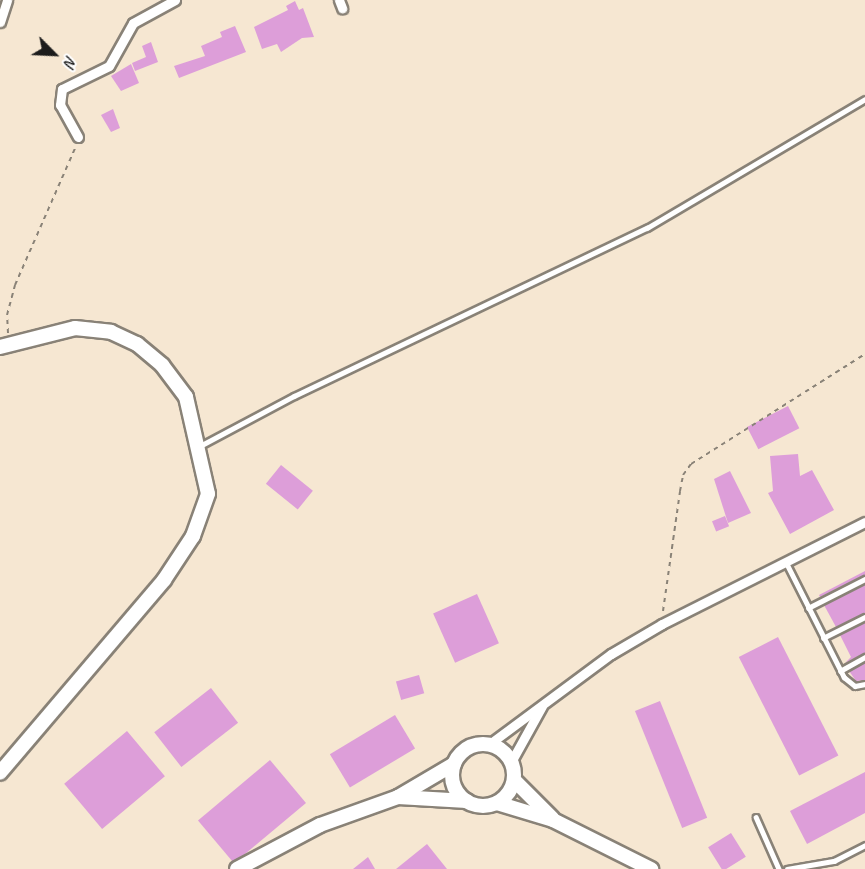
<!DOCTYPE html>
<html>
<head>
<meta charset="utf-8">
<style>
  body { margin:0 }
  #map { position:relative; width:865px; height:869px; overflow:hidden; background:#f6e7d2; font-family:Caveat,sans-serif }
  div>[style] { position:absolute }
  .building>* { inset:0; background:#dd9ed9; transform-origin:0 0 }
  .path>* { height:2px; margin-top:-1px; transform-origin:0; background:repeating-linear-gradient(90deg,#898277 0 4.5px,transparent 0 9px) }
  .roads { filter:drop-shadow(2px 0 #898277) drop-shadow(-2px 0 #898277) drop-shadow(0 2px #898277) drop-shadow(0 -2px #898277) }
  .lane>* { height:4.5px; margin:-2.25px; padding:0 2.25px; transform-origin:2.25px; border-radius:2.25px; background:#fff }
  .street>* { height:9px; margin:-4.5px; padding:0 4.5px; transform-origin:4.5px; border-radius:4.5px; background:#fff }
  .secondary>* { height:14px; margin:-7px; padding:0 7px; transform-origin:7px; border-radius:7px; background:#fff }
  .secondary>.ring { margin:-7px; padding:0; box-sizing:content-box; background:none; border:14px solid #fff; border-radius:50% }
  span { translate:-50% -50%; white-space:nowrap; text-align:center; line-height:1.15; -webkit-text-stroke:4.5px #fff; paint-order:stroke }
  .north { position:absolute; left:24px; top:24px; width:60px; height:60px; -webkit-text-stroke:4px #fff; paint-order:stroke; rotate:114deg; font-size:16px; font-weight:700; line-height:24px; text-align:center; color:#1c1c1c }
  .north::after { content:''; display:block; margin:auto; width:21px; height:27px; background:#1c1c1c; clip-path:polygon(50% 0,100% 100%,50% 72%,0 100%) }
</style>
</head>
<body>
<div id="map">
  <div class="building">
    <i style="clip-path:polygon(295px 1px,299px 10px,303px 8px,314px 37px,302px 38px,281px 52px,277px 44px,262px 49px,254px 27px,288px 10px,286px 6px)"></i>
    <i style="clip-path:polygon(235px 26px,246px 52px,179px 78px,174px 66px,205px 56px,201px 46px,222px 37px,220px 32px)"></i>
    <i style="clip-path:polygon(151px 42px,158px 62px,135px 71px,132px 63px,146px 57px,142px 46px)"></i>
    <i style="clip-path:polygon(131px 64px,139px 83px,121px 91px,111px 76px)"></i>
    <i style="clip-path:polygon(113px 109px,120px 128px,111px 132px,101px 115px)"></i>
    <i style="left:788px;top:406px;width:25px;height:46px;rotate:63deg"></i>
    <i style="clip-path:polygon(798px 454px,800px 476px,812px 470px,834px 510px,790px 534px,768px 493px,773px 491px,770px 456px)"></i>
    <i style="left:281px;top:465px;width:41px;height:24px;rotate:39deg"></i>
    <i style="clip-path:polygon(730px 471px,751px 513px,728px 523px,714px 479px)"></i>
    <i style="left:725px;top:516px;width:11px;height:14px;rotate:68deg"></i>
    <i style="clip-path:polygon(865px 571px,865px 575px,820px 597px,819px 595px)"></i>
    <i style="clip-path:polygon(865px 584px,865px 613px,836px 627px,824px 605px)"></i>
    <i style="left:477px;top:594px;width:54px;height:48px;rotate:66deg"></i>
    <i style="clip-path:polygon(865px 622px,865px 653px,845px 663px,851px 657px,840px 635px)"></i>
    <i style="left:778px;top:637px;width:133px;height:44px;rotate:63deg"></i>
    <i style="clip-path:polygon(865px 662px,865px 680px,856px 681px,849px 671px)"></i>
    <i style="left:419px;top:675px;width:19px;height:24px;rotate:74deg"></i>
    <i style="left:211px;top:688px;width:44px;height:72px;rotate:52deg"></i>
    <i style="left:660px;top:701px;width:126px;height:27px;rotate:68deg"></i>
    <i style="left:395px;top:715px;width:39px;height:76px;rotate:59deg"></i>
    <i style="left:127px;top:731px;width:59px;height:82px;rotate:50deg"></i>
    <i style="left:270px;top:760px;width:56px;height:94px;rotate:50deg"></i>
    <i style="clip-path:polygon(865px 772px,865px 813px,807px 844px,790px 811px)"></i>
    <i style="left:731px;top:833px;width:28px;height:27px;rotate:58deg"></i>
    <i style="clip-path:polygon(427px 844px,447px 869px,396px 869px)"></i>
    <i style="clip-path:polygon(368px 857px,375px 869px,353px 869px)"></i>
  </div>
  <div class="path">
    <i style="left:8px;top:333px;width:18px;rotate:-93deg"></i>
    <i style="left:7px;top:315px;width:31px;rotate:-75deg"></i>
    <i style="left:15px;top:285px;width:152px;rotate:-66.3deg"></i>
    <i style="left:663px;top:611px;width:121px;rotate:-81.9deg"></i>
    <i style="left:680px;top:491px;width:16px;rotate:-79deg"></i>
    <i style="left:683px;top:475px;width:14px;rotate:-54deg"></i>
    <i style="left:691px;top:464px;width:206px;rotate:-32.3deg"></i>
  </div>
  <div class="roads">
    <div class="lane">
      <i style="left:200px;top:446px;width:106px;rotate:-28deg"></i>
      <i style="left:294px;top:396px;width:391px;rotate:-25.5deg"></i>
      <i style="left:647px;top:228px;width:253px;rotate:-30.6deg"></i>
      <i style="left:786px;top:562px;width:129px;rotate:63.2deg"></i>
      <i style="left:844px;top:677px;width:14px;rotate:39deg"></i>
      <i style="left:855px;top:686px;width:10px;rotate:-11deg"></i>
      <i style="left:808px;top:608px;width:64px;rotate:-27deg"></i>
      <i style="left:823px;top:638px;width:47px;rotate:-26.6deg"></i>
      <i style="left:840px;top:671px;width:29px;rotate:-29deg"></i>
      <i style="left:756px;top:817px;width:57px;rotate:66.1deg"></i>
      <i style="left:787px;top:869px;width:48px;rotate:-9.7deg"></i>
      <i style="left:834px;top:861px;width:35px;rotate:-27deg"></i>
    </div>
    <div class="street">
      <i style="left:339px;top:0;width:9px;rotate:69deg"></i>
      <i style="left:0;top:22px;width:23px;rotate:-72deg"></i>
      <i style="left:78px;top:137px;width:37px;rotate:-119deg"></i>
      <i style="left:60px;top:105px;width:16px;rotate:-83deg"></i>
      <i style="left:62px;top:89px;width:52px;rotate:-26.1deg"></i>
      <i style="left:109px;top:66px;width:49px;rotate:-60.8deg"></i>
      <i style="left:133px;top:23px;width:48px;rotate:-28.7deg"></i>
      <i style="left:488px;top:745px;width:153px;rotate:-36.5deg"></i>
      <i style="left:611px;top:654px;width:59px;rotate:-30.5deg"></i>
      <i style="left:662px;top:624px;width:227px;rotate:-26.7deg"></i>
      <i style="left:511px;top:762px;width:64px;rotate:-61deg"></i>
    </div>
    <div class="secondary">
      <i style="left:0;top:347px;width:77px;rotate:-14.2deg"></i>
      <i style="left:75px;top:328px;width:36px;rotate:6deg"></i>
      <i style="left:111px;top:332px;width:29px;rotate:25deg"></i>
      <i style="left:137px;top:344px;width:33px;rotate:40deg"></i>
      <i style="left:162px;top:365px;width:40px;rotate:53deg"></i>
      <i style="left:186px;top:397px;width:99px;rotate:77.2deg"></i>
      <i style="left:208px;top:494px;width:45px;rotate:109.7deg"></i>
      <i style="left:193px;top:536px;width:53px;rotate:123.4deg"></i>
      <i style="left:164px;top:580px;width:253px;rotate:130.4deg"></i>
      <i class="ring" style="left:452px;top:744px;width:48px;height:48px"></i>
      <i style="left:514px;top:780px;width:54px;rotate:45deg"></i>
      <i style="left:398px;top:797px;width:69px;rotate:3.3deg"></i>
      <i style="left:497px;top:803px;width:59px;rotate:16.9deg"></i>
      <i style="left:553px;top:820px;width:110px;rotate:26.6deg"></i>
      <i style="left:237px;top:869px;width:94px;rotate:-27.9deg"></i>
      <i style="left:320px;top:825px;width:83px;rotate:-19.7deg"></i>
      <i style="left:398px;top:797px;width:65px;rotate:-30.5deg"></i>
    </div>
  </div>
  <div class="north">N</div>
</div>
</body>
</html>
